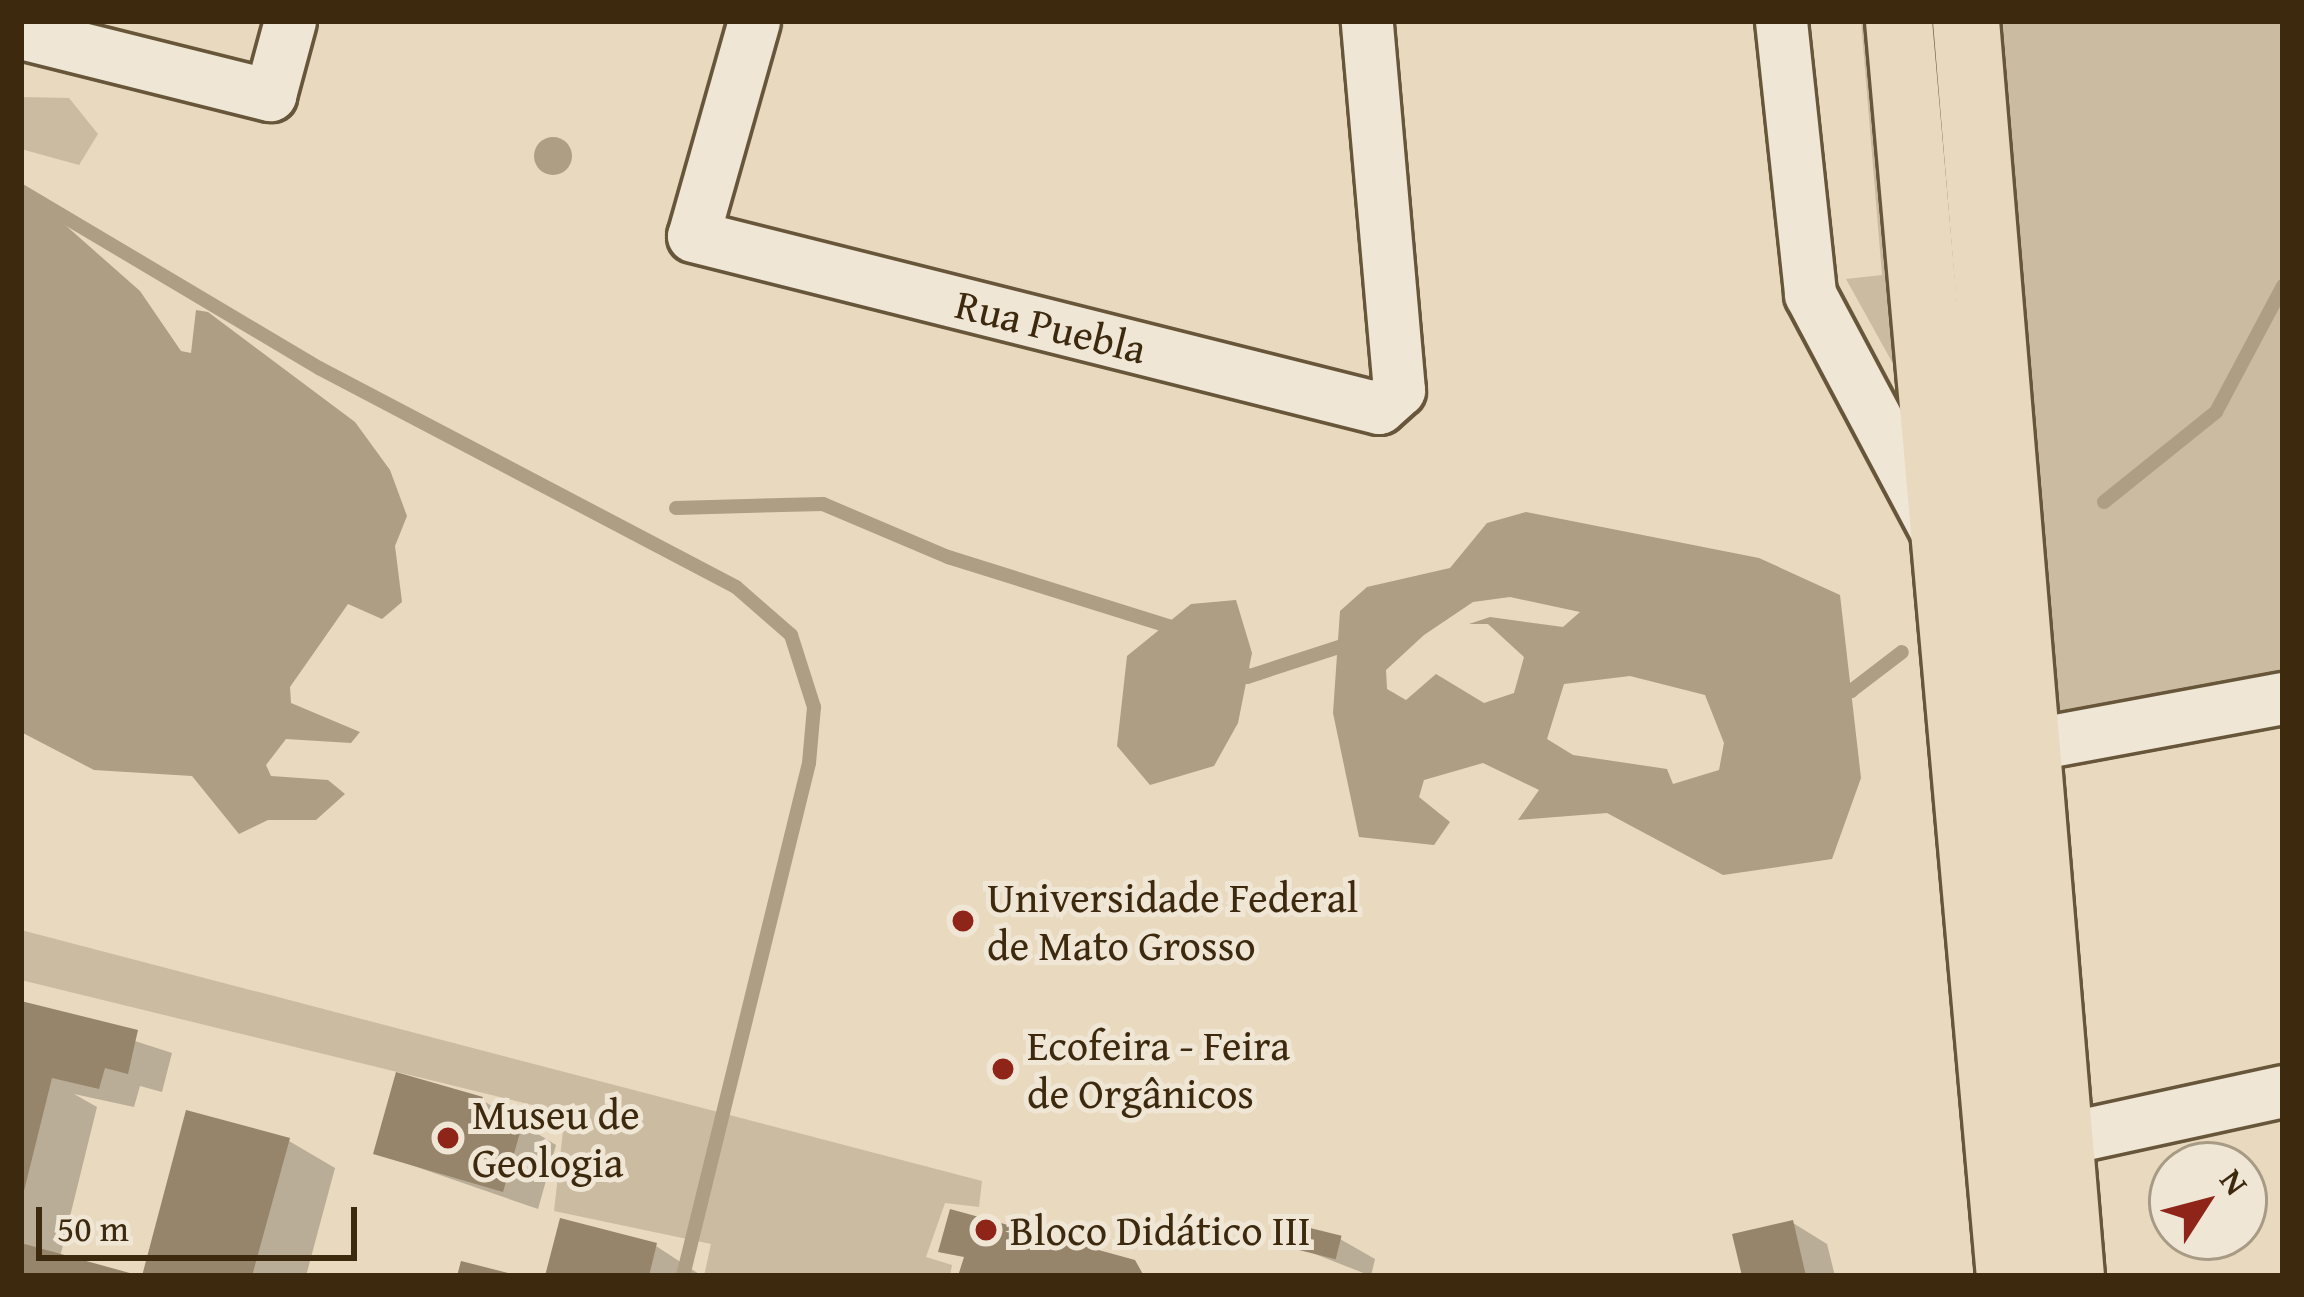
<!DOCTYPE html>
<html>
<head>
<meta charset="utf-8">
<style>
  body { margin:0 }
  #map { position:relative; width:2304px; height:1297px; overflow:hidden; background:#e8d9bf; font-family:"Gentium Book Plus",serif }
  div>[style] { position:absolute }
  .green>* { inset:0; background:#cbbba1 }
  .water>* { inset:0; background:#ae9e83 }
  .round { border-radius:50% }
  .shadow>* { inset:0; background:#0003 }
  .stream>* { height:14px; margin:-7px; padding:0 7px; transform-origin:7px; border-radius:7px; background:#ae9e83 }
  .building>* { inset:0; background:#96856a; transform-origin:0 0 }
  .roads { filter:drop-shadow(3px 0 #68563a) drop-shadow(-3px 0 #68563a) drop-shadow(0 3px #68563a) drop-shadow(0 -3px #68563a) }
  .minor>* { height:51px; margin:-25.5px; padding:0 25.5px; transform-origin:25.5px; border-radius:25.5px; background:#f0e6d5 }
  .primary>* { height:66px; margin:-33px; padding:0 33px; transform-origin:33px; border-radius:33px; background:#e8d9bf }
  .dots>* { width:33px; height:33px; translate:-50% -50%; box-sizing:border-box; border:6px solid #f0e6d5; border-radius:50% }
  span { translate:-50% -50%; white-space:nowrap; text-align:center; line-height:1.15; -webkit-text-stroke:10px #f0e6d5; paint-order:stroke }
  .street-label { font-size:42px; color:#3d2a0e }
  .poi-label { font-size:42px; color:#3d2a0e }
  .left { translate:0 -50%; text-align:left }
  .frame { position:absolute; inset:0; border:24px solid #3d2a0e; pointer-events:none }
  .north { position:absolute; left:2148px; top:1141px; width:120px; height:120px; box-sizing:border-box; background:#f0e6d5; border:3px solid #a89b85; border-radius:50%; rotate:54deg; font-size:33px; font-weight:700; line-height:48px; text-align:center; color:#3d2a0e }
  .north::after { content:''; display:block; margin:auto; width:42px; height:54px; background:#8f2418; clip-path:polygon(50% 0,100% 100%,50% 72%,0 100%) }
  .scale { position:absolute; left:36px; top:1207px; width:321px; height:54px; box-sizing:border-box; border:6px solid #3d2a0e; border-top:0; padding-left:15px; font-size:36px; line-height:42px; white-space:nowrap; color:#3d2a0e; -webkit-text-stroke:9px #f0e6d5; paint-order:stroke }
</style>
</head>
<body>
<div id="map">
  <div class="green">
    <i style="clip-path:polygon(1861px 21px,1879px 21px,1912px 398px,1846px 279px,1882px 275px)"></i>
    <i style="clip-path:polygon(1994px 21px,2283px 21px,2283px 679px,2043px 724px)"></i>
    <i style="clip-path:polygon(21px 97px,69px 98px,98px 134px,79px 165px,21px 149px)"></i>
    <i style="clip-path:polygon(21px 930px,982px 1181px,979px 1207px,945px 1203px,926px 1257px,952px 1265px,950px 1276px,704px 1276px,711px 1244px,554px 1211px,565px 1113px,21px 980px)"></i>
  </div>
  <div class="water">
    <i class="round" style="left:534px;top:137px;width:38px;height:38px"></i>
    <i style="clip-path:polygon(21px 186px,140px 291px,181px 351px,191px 353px,196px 310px,208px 312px,355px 422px,390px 470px,407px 516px,395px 546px,402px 602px,382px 619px,348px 604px,290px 687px,291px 703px,360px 732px,351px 743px,286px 739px,266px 765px,271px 776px,328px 780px,345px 794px,316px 820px,268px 820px,239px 834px,192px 776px,94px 770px,21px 732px)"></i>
    <i style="clip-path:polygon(evenodd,1526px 512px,1759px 558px,1840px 595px,1861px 778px,1832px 859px,1723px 875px,1607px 813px,1518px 820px,1539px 790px,1483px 763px,1424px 780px,1419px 797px,1450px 822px,1434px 845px,1359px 837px,1333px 713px,1340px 611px,1367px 587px,1450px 568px,1487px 523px,1526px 512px,1510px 597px,1580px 612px,1563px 627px,1490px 617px,1469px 624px,1488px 624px,1524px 657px,1514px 693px,1484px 703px,1436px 674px,1406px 700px,1387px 689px,1386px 670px,1424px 635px,1473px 602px,1510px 597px,1526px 512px,1630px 676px,1705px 695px,1724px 743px,1719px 770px,1673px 784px,1667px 769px,1573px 755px,1547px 739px,1564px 684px,1630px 676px)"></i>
    <i style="clip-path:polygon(1236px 600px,1252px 653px,1238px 723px,1214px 766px,1150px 785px,1117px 746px,1127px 656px,1191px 604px)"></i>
  </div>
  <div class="shadow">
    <i style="clip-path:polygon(21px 1004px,172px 1053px,162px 1092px,140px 1086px,134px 1107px,74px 1094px,97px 1107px,60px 1257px,131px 1276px,21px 1276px)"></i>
    <i style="clip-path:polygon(482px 1100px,556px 1145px,538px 1209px,376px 1153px)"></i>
    <i style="clip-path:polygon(289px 1141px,335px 1168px,306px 1276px,145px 1276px)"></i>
    <i style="clip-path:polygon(1793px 1223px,1827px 1244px,1835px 1276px,1745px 1276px)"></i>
    <i style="clip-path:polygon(1340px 1239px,1375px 1259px,1371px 1276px,1292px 1245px)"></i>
    <i style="clip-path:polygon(656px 1246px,702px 1276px,548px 1276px)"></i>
  </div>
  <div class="stream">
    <i style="left:21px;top:191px;width:347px;rotate:30.7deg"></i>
    <i style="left:319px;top:368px;width:471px;rotate:27.7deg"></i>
    <i style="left:736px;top:587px;width:73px;rotate:41.1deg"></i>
    <i style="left:791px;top:635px;width:76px;rotate:72.3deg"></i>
    <i style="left:814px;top:707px;width:56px;rotate:95.1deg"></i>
    <i style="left:809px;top:763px;width:528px;rotate:103.8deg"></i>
    <i style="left:2104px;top:502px;width:144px;rotate:-38.8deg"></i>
    <i style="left:2216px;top:412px;width:143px;rotate:-62deg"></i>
    <i style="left:676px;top:508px;width:147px;rotate:-1.6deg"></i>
    <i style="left:823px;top:504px;width:136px;rotate:23deg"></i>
    <i style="left:948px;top:557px;width:234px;rotate:17.4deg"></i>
    <i style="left:1239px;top:665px;width:14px;rotate:56deg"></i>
    <i style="left:1247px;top:677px;width:106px;rotate:-18.1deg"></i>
    <i style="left:1837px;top:687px;width:15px;rotate:16deg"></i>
    <i style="left:1851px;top:691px;width:64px;rotate:-37.4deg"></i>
  </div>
  <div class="building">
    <i style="clip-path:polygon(21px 1001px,138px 1030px,128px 1074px,105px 1068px,99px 1089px,52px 1078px,23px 1195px)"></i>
    <i style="clip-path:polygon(396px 1072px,483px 1097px,480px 1110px,523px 1122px,503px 1192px,373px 1154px)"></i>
    <i style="clip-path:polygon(186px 1110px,290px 1138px,252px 1276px,142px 1276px)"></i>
    <i style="clip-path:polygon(950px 1209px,1135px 1260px,1144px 1276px,958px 1276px,964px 1257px,938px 1252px)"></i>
    <i style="clip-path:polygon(560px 1218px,657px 1243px,649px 1276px,545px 1276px)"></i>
    <i style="clip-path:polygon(1793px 1220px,1806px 1276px,1742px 1276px,1732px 1234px)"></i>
    <i style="left:1294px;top:1224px;width:49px;height:24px;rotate:14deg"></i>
    <i style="clip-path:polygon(21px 1243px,137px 1275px,137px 1276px,21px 1276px)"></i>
    <i style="clip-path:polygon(461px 1261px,512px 1274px,512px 1276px,457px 1276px)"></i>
  </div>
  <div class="roads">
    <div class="minor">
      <i style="left:754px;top:21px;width:223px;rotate:105.8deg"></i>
      <i style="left:693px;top:236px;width:707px;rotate:14.08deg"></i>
      <i style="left:1379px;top:408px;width:27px;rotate:-42deg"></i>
      <i style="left:1399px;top:390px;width:370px;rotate:-95deg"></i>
      <i style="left:1781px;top:21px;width:275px;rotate:83.9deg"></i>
      <i style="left:1810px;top:294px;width:276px;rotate:62deg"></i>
      <i style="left:21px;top:33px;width:257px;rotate:14deg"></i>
      <i style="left:270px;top:95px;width:77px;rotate:-74.9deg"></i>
      <i style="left:2024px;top:746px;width:263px;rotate:-10.5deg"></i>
      <i style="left:2063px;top:1139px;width:225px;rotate:-12.3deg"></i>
    </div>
    <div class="primary">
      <i style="left:1899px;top:21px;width:1260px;rotate:84.95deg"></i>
      <i style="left:1966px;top:21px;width:1259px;rotate:85.22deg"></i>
    </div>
  </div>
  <div class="dots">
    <i style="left:963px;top:921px;background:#8f2418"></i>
    <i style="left:1003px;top:1069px;background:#8f2418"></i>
    <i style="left:448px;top:1138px;background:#8f2418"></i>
    <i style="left:986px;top:1230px;background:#8f2418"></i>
  </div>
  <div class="street-label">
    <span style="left:1051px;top:326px;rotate:14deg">Rua Puebla</span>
  </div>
  <div class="poi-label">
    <span class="left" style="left:987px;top:921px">Universidade Federal<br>de Mato Grosso</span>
    <span class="left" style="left:1027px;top:1069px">Ecofeira - Feira<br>de Orgânicos</span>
    <span class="left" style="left:472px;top:1138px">Museu de<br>Geologia</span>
    <span class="left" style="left:1010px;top:1230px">Bloco Didático III</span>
  </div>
  <div class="frame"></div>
  <div class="north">N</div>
  <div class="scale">50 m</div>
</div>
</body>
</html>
